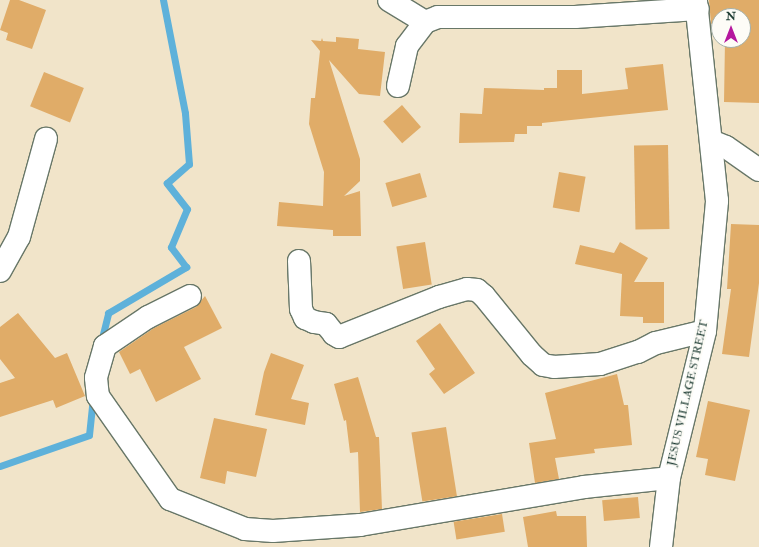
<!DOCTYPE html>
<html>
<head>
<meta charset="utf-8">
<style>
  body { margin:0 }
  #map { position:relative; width:759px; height:547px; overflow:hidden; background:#f1e4c9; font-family:"IM FELL Double Pica",serif }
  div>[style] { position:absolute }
  .stream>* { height:7px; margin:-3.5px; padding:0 3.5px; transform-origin:3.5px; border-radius:3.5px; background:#5eb1da }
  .building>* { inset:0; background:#e0ac68; transform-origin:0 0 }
  .roads { filter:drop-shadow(1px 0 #687768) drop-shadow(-1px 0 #687768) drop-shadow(0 1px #687768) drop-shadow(0 -1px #687768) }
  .minor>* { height:22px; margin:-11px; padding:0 11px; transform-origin:11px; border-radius:11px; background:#fff }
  span { translate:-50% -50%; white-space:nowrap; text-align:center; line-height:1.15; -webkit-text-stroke:4px #fdfcf7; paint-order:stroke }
  .street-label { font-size:12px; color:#1f3d34 }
  .north { position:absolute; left:711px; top:8px; width:40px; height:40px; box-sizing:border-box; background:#fdfcf7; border:1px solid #a4b0a9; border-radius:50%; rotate:0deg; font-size:11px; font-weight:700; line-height:16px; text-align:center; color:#1f3d34 }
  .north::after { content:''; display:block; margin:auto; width:14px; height:18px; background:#b5179e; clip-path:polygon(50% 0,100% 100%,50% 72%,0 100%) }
</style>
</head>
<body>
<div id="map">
  <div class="stream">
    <i style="left:101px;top:342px;width:30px;rotate:-76deg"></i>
    <i style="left:108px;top:313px;width:91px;rotate:-30.5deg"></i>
    <i style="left:186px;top:267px;width:25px;rotate:-127deg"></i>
    <i style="left:171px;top:247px;width:41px;rotate:-67.2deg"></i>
    <i style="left:187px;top:209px;width:33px;rotate:-128deg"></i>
    <i style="left:167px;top:183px;width:29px;rotate:-41deg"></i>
    <i style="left:189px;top:164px;width:51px;rotate:-94.5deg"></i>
    <i style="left:185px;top:113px;width:115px;rotate:-101deg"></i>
    <i style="left:0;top:466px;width:94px;rotate:-19.2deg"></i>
    <i style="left:89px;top:435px;width:37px;rotate:-84deg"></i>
  </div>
  <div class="building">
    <i style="clip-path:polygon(10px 0,19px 0,46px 10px,32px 49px,6px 40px,8px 33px,0 30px)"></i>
    <i style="clip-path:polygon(709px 0,759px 0,759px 103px,724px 102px,725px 40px,743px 40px,743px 16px,719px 16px,719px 23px,711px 24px)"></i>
    <i style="clip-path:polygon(336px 37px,359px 39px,358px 49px,385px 52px,380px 96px,359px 94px,329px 60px,360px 159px,360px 181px,344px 196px,360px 191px,361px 236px,333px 236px,333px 230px,277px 226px,279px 202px,323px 206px,324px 172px,309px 124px,311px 98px,315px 98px,320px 51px,311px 40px,321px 41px,322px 38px,323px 41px,336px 42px)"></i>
    <i style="clip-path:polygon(663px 64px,668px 110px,542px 123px,542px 126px,527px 126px,527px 134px,515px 134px,514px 142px,459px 143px,460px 113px,482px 114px,484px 88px,544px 90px,544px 88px,557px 88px,557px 70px,582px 70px,582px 94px,628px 89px,625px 68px)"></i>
    <i style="left:44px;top:72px;width:43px;height:37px;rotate:22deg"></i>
    <i style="left:402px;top:105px;width:29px;height:25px;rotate:49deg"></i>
    <i style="left:668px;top:145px;width:84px;height:34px;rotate:89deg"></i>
    <i style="left:559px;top:172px;width:27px;height:36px;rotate:10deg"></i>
    <i style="left:420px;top:173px;width:25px;height:36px;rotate:74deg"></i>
    <i style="clip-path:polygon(731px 224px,759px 225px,759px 283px,749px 357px,722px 354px,731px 289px,727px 289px)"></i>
    <i style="left:425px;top:242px;width:43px;height:29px;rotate:81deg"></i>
    <i style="clip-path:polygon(620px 242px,648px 258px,634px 282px,664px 282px,664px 323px,643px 323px,643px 317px,620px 316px,622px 274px,575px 264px,580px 245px,614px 253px)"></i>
    <i style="clip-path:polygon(205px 296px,222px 328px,184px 347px,201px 379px,156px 402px,140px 369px,130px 374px,119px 352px,154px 328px,196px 307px)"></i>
    <i style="clip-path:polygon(18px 313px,55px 358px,67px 353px,85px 396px,56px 408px,53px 400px,0 417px,0 383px,15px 378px,0 359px,0 327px)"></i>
    <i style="clip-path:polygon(440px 323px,475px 373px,444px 394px,429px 374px,435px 369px,416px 341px)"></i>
    <i style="clip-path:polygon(271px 353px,304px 365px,291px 399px,309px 403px,305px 425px,255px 415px,264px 372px)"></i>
    <i style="clip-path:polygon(617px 374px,624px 405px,628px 405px,632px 445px,594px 449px,595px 453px,555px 458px,559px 479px,535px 483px,529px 443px,556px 439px,545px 393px)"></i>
    <i style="clip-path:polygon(358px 377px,376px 437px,379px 437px,382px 509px,360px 512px,358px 452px,350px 453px,346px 420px,344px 421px,334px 384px)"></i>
    <i style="clip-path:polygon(708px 401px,750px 410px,735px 481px,705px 475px,708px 459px,696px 457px)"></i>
    <i style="clip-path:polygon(214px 418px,267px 429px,256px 477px,227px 471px,225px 484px,200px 478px)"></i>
    <i style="left:446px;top:427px;width:70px;height:35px;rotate:81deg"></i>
    <i style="left:638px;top:497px;width:21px;height:36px;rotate:85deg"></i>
    <i style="clip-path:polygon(556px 511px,557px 516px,586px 516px,587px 547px,528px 547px,523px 517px)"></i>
    <i style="left:502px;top:514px;width:18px;height:49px;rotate:81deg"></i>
  </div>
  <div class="roads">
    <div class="minor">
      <i style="left:389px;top:0;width:42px;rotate:31.4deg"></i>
      <i style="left:398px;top:86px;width:41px;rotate:-77.3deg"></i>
      <i style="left:407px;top:46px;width:30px;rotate:-53deg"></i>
      <i style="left:425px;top:22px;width:14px;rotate:-21deg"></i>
      <i style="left:438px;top:17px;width:137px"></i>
      <i style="left:575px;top:17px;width:123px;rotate:-3.7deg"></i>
      <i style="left:711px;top:141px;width:16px;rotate:22deg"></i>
      <i style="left:726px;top:147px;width:40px;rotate:34.9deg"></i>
      <i style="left:299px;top:261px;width:48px;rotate:87.6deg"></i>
      <i style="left:301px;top:309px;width:10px;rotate:66deg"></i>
      <i style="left:305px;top:318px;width:10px;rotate:24deg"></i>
      <i style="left:314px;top:322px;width:12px;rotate:9deg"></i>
      <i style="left:326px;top:324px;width:13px;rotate:51deg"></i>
      <i style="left:334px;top:334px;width:6px;rotate:31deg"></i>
      <i style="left:339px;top:337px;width:108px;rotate:-21.8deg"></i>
      <i style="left:439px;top:297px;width:29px;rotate:-16deg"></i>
      <i style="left:467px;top:289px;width:10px;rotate:6deg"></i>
      <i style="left:477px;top:290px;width:9px;rotate:41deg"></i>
      <i style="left:484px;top:296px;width:76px;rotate:50.9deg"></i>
      <i style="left:532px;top:355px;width:15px;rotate:42deg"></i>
      <i style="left:543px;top:365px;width:11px;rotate:10deg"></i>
      <i style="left:554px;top:367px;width:46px;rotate:-3.7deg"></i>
      <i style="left:600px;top:364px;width:40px;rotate:-18deg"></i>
      <i style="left:638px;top:352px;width:20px;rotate:-27deg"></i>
      <i style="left:656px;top:343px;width:50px;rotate:-13.8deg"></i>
      <i style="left:0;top:271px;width:39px;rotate:-61deg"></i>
      <i style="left:19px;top:237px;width:102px;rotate:-74.6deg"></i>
      <i style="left:190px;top:296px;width:47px;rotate:153.4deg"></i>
      <i style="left:148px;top:317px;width:52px;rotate:146deg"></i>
      <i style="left:105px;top:346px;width:33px;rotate:106deg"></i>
      <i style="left:96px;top:378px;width:18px;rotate:84deg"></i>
      <i style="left:98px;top:396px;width:126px;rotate:55deg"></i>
      <i style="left:170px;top:499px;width:81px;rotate:21.8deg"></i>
      <i style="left:245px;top:529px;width:28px;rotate:4deg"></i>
      <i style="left:273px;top:531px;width:87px;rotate:-3.9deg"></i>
      <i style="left:360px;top:525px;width:227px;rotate:-9.6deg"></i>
      <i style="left:584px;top:487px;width:85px;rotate:-6deg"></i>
      <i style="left:661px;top:547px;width:69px;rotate:-83.4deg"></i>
      <i style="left:669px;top:478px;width:151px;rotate:-76.2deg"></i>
      <i style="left:705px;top:331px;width:131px;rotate:-84.7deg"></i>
      <i style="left:717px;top:201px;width:202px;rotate:-96deg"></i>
    </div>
  </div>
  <div class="street-label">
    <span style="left:688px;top:393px;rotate:-77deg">JESUS VILLAGE STREET</span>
  </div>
  <div class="north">N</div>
</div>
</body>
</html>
